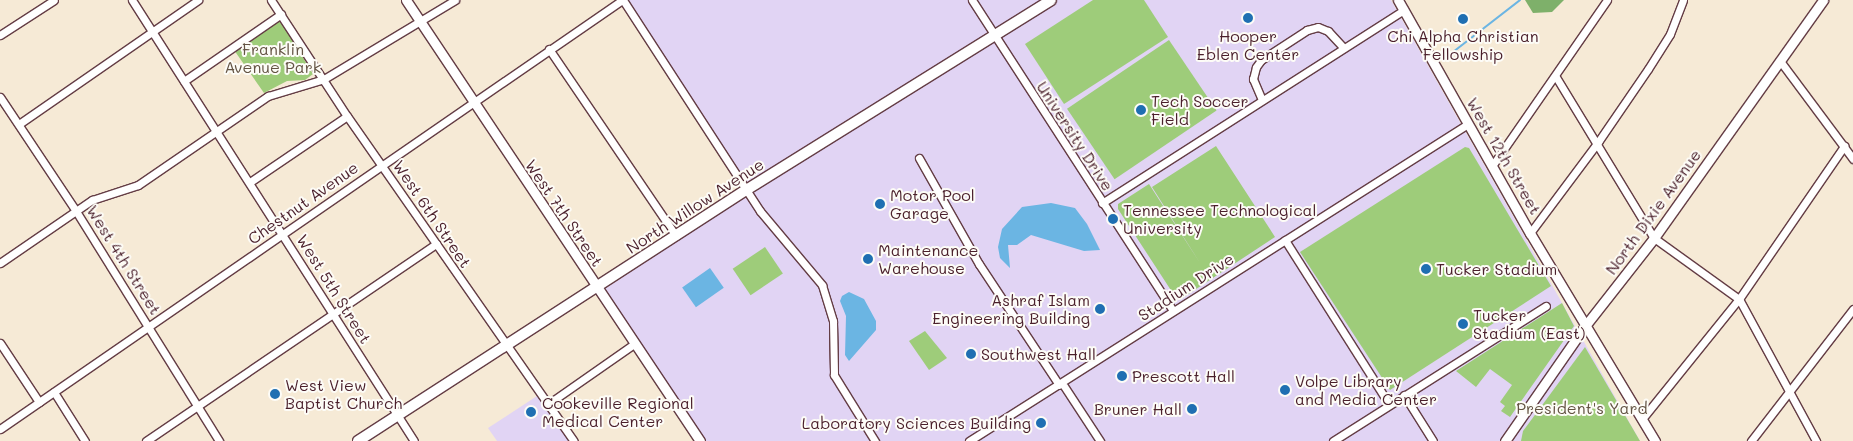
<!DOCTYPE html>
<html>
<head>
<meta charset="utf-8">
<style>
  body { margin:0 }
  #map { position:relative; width:1853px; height:441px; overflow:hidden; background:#f6ead6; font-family:Mali,sans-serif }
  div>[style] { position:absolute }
  .built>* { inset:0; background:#e1d4f4 }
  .green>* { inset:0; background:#9ecc7a; transform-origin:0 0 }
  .forest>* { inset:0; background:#7eb06a }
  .water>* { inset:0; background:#6bb5e3; transform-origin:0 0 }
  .stream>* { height:2px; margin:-1px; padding:0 1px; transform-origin:1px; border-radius:1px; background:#6bb5e3 }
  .roads { filter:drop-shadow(1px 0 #643d45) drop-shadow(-1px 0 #643d45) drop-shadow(0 1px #643d45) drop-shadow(0 -1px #643d45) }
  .minor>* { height:7px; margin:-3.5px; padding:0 3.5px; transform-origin:3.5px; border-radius:3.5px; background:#fff }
  .tertiary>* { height:9px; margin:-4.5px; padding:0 4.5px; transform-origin:4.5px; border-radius:4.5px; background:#fff }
  .secondary>* { height:10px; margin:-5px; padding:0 5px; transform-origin:5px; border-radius:5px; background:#fff }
  .dots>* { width:14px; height:14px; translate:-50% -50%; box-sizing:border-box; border:2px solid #fdfcf7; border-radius:50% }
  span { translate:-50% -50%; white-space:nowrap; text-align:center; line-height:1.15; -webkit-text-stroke:4px #fdfcf7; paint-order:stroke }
  .poi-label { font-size:16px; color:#4a1f2b }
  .left { translate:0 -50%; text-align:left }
  .right { translate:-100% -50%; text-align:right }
  .park-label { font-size:16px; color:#635343 }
  .street-label { font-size:16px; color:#4a1f2b }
</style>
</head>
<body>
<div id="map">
  <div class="built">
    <i style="clip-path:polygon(627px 0,1391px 0,1640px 441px,706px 441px,603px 290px,752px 192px)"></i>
    <i style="clip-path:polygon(537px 396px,570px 441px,497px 441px,488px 428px)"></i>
  </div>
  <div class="green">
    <i style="clip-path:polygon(1093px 0,1144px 0,1168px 37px,1064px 104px,1025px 44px)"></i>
    <i style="clip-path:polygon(280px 20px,313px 74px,305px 80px,287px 81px,264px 93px,234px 50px)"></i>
    <i style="left:1169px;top:40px;width:85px;height:123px;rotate:56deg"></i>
    <i style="clip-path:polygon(1216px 146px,1275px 237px,1181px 299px,1176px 298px,1118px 209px,1118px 204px,1149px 184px,1200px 263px,1152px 187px)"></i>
    <i style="clip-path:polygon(1465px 147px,1469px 148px,1551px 286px,1390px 390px,1300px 252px)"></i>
    <i style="left:765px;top:247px;width:32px;height:39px;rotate:56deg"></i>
    <i style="clip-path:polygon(1562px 303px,1574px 326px,1510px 417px,1501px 411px,1505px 406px,1500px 402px,1512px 385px,1490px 369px,1476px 387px,1456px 371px)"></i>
    <i style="clip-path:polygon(925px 331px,947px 358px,929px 370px,909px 341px)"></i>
    <i style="clip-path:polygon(1585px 347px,1640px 441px,1521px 441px,1523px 431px)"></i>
  </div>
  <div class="forest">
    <i style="clip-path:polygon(1525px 0,1564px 0,1552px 12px,1533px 13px)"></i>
  </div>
  <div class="water">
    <i style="clip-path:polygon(1051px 203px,1075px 208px,1087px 224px,1100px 250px,1084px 251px,1031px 235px,1017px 245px,1008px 245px,1010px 268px,1000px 258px,998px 247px,1002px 229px,1022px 207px)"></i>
    <i style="left:710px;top:268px;width:24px;height:34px;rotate:55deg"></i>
    <i style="clip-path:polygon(849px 292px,864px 299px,876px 321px,876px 330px,849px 361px,845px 355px,846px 316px,840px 301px,842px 296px)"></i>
  </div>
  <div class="stream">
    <i style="left:1444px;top:59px;width:96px;rotate:-37.8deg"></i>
  </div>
  <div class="roads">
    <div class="minor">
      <i style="left:132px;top:0;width:523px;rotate:57.4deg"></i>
      <i style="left:271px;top:0;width:139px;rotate:56.8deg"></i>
      <i style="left:347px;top:116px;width:396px;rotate:55.1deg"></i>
      <i style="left:623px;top:0;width:252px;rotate:57deg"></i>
      <i style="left:760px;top:211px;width:97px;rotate:50deg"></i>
      <i style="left:822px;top:285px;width:38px;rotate:73deg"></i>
      <i style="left:833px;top:321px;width:54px;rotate:88.9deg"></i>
      <i style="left:834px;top:375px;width:78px;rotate:58.2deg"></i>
      <i style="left:972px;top:0;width:370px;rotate:57.1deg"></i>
      <i style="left:0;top:35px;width:64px;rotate:-32.9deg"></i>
      <i style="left:549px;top:49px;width:226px;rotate:55.8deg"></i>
      <i style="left:1780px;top:61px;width:122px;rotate:53.3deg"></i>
      <i style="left:1556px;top:77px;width:188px;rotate:58.7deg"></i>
      <i style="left:1654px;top:238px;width:105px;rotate:35.7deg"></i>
      <i style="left:1739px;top:299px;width:162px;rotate:61.5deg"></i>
      <i style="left:184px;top:81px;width:118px;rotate:-34.6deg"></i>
      <i style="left:0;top:97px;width:137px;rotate:56.3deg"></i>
      <i style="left:76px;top:211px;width:271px;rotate:58.1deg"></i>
      <i style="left:1262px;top:100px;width:23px;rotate:-113deg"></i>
      <i style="left:1253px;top:79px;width:12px;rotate:-76deg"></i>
      <i style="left:1256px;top:67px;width:9px;rotate:-54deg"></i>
      <i style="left:1261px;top:60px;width:55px;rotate:-33.1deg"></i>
      <i style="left:1307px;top:30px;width:11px;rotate:-15deg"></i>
      <i style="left:1318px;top:27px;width:11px;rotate:22deg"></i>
      <i style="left:1328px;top:31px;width:23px;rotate:47deg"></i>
      <i style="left:19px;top:124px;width:218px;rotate:-34.7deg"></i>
      <i style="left:919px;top:158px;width:122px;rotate:60.5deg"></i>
      <i style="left:979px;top:264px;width:145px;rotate:56.5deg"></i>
      <i style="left:1492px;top:166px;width:202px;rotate:-55.3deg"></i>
      <i style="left:250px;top:182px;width:117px;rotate:-34.2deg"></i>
      <i style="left:1102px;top:203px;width:358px;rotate:-32.6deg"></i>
      <i style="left:1530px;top:233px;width:114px;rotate:-53.2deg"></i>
      <i style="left:1598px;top:142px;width:88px;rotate:-55.6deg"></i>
      <i style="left:1648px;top:69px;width:41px;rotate:-57.8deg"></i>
      <i style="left:1670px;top:34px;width:36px;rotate:-69deg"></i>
      <i style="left:1285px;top:240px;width:194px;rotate:57.6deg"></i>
      <i style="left:0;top:263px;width:112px;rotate:-34.4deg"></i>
      <i style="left:92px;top:200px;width:48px;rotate:-18.1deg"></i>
      <i style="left:138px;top:185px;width:158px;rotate:-34.4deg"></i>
      <i style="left:268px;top:96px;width:59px;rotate:-16.9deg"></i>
      <i style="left:324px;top:79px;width:153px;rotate:-31.1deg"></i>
      <i style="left:0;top:343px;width:71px;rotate:56.5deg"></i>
      <i style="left:1064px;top:386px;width:66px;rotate:56.8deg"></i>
      <i style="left:54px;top:392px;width:58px;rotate:57.7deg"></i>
      <i style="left:1404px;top:395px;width:54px;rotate:57.8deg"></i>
      <i style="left:548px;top:404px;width:105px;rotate:-34.9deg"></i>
      <i style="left:1642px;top:419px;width:154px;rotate:-51.1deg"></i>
      <i style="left:1739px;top:299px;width:186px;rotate:-55.5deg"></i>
      <i style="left:0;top:429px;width:756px;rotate:-34.59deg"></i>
      <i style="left:146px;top:441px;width:351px;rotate:-34.2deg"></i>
      <i style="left:969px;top:441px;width:591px;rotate:-32.43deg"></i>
      <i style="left:1333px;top:441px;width:252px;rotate:-32.4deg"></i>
      <i style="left:1751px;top:441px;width:167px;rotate:-52.3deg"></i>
    </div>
    <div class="tertiary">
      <i style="left:406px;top:0;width:530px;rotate:56.31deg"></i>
      <i style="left:1398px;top:0;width:268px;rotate:60.5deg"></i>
      <i style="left:1530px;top:233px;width:243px;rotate:59deg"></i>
      <i style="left:1505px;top:441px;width:140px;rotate:-55.2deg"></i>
      <i style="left:1585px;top:326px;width:112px;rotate:-51.9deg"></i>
      <i style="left:1654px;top:238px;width:292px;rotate:-54.6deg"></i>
    </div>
    <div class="secondary">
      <i style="left:358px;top:441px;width:462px;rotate:-32.9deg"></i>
      <i style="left:746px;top:190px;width:359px;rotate:-31.9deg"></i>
    </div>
  </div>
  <div class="dots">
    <i style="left:1248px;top:18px;background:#1f6fb2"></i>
    <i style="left:1463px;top:19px;background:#1f6fb2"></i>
    <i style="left:1141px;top:110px;background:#1f6fb2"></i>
    <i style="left:880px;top:204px;background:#1f6fb2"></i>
    <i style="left:1113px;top:219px;background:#1f6fb2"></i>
    <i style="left:868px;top:259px;background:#1f6fb2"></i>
    <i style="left:1426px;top:269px;background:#1f6fb2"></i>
    <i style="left:1100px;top:309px;background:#1f6fb2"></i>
    <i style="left:1463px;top:324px;background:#1f6fb2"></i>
    <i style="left:971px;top:354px;background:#1f6fb2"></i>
    <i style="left:1122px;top:376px;background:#1f6fb2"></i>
    <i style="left:1285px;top:390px;background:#1f6fb2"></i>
    <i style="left:275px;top:394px;background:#1f6fb2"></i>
    <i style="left:1192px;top:409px;background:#1f6fb2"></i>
    <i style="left:531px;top:412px;background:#1f6fb2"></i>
    <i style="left:1041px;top:423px;background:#1f6fb2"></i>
  </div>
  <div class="poi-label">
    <span style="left:1248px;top:45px">Hooper<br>Eblen Center</span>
    <span style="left:1463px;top:45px">Chi Alpha Christian<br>Fellowship</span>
    <span class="left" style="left:1151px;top:110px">Tech Soccer<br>Field</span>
    <span class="left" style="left:890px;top:204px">Motor Pool<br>Garage</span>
    <span class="left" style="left:1123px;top:219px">Tennessee Technological<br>University</span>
    <span class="left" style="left:878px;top:259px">Maintenance<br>Warehouse</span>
    <span class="left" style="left:1436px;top:269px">Tucker Stadium</span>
    <span class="right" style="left:1090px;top:309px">Ashraf Islam<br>Engineering Building</span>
    <span class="left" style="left:1473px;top:324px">Tucker<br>Stadium (East)</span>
    <span class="left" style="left:981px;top:354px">Southwest Hall</span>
    <span class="left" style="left:1132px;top:376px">Prescott Hall</span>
    <span class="left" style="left:1295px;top:390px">Volpe Library<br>and Media Center</span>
    <span class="left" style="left:285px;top:394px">West View<br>Baptist Church</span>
    <span class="left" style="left:542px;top:412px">Cookeville Regional<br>Medical Center</span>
    <span class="right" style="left:1182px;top:409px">Bruner Hall</span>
    <span class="right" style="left:1031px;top:423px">Laboratory Sciences Building</span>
  </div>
  <div class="park-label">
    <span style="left:273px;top:58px">Franklin<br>Avenue Park</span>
    <span style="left:1582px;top:408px">President's Yard</span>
  </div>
  <div class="street-label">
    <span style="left:1075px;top:136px;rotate:57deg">University Drive</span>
    <span style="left:1504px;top:156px;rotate:60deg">West 12th Street</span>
    <span style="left:303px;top:203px;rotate:-35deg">Chestnut Avenue</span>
    <span style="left:695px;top:206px;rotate:-33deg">North Willow Avenue</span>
    <span style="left:1653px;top:212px;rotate:-54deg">North Dixie Avenue</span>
    <span style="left:564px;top:213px;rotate:56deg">West 7th Street</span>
    <span style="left:432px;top:214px;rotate:56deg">West 6th Street</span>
    <span style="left:124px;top:260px;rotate:58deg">West 4th Street</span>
    <span style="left:1186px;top:287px;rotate:-33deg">Stadium Drive</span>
    <span style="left:334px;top:289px;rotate:58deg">West 5th Street</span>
  </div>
</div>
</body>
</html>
